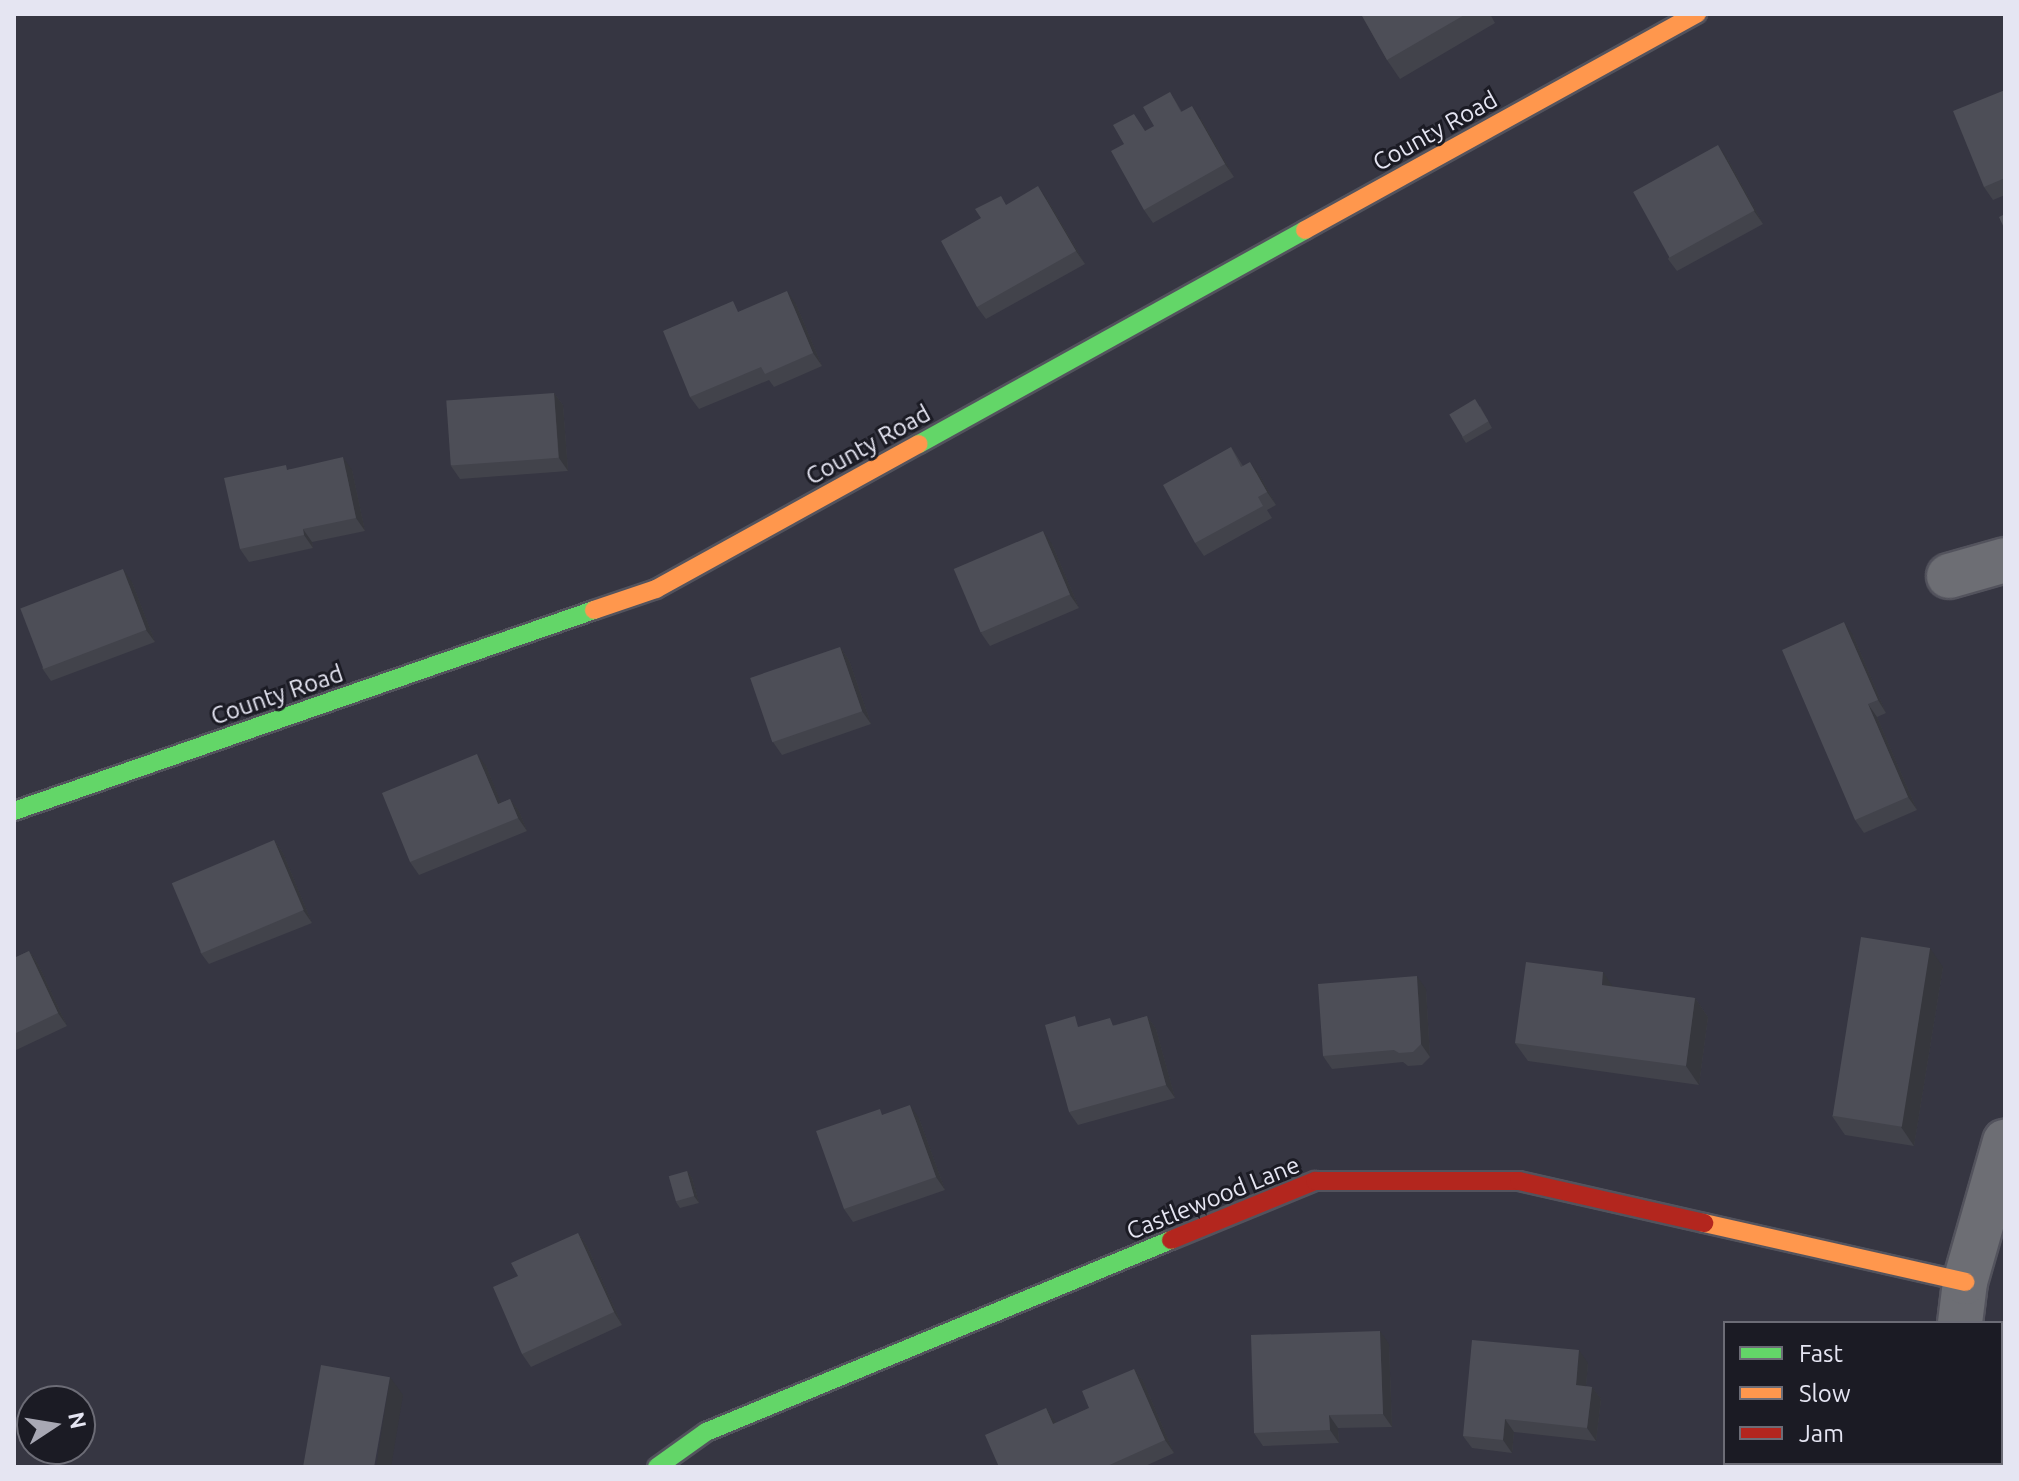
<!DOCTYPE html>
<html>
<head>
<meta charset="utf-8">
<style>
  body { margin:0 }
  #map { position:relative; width:2019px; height:1481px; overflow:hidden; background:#363642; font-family:Ubuntu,sans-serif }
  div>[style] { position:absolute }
  .roads { filter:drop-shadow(2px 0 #53535d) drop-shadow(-2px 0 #53535d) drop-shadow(0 2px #53535d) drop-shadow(0 -2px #53535d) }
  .street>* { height:44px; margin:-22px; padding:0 22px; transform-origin:22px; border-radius:22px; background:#6d6e74 }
  .fast>* { height:18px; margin:-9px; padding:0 9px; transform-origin:9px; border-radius:9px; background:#63d668 }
  .slow>* { height:18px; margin:-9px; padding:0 9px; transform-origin:9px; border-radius:9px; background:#ff974d }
  .jam>* { height:18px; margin:-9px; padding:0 9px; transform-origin:9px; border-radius:9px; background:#b3261e }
  .wall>* { inset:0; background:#42434b }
  .shaded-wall>* { inset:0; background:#36373d }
  .building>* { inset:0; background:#4d4e57; transform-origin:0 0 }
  span { translate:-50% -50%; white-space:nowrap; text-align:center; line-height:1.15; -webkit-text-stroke:6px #1b1b24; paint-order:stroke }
  .street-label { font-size:24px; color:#e5e5f2 }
  .frame { position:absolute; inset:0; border:16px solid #e5e5f2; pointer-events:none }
  .legend { position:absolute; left:1723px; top:1321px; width:280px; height:144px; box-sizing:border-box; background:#1b1b24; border:2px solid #6c6c76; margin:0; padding:10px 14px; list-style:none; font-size:24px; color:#e5e5f2 }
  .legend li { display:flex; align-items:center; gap:16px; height:40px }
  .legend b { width:40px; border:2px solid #6c6c76 }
  .north { position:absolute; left:16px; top:1385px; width:80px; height:80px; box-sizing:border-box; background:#1b1b24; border:2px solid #6c6c76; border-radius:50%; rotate:78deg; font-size:22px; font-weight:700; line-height:32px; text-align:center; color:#e5e5f2 }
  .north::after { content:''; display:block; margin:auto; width:28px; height:36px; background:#a8a8b4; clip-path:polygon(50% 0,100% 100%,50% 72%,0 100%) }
</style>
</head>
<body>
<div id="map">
  <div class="roads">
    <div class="street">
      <i style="left:1949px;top:576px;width:58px;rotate:-15.9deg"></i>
      <i style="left:1960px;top:1323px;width:41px;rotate:-83deg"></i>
      <i style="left:1965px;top:1282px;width:146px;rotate:-74.1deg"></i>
      <i style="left:1942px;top:1467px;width:4px;rotate:-76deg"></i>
    </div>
    <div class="fast">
      <i style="left:919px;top:444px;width:441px;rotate:-29deg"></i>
      <i style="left:14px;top:811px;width:614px;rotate:-19.11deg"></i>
      <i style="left:657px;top:1467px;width:60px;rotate:-35.5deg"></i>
      <i style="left:706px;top:1432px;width:503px;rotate:-22.44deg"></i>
    </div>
    <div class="slow">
      <i style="left:1305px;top:230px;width:448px;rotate:-28.9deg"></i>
      <i style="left:594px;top:610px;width:65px;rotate:-18.7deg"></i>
      <i style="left:656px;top:589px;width:300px;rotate:-28.9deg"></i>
      <i style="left:1704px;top:1223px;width:268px;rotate:12.7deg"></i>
    </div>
    <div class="jam">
      <i style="left:1171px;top:1240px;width:156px;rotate:-22.3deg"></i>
      <i style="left:1315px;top:1181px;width:204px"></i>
      <i style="left:1519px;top:1181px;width:190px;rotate:12.8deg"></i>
    </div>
  </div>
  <div class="wall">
    <i style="clip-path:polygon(1361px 14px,1490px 14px,1495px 23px,1400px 79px,1387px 60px)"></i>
    <i style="clip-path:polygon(2005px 90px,2005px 195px,1993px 200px,1984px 187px)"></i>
    <i style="clip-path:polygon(1170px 92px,1182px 112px,1201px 119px,1234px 177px,1153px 223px,1144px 210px,1154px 126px)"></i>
    <i style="clip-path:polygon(1727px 158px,1763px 224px,1677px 271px,1668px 259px)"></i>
    <i style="clip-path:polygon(1047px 199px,1085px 264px,986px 319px,977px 307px,1007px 205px)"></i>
    <i style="clip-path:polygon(796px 304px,822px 366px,774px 387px,769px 380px,699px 409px,690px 397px,740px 311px)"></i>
    <i style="clip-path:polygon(554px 393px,563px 405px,568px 471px,460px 479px,451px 466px)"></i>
    <i style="clip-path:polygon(1480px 406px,1492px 428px,1466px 443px,1462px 437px)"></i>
    <i style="clip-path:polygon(1231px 447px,1243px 466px,1259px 474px,1276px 505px,1267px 510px,1272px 518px,1204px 556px,1195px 543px)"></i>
    <i style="clip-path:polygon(289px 469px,352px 470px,365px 531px,312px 542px,313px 548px,249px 562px,240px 549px)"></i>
    <i style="clip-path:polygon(1052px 544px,1079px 608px,990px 646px,981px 633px)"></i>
    <i style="clip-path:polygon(132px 582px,155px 642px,51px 681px,42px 668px)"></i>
    <i style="clip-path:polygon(1853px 635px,1886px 713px,1877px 717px,1917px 810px,1864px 833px,1855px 820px)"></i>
    <i style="clip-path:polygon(840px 647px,849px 660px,871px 724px,782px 755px,773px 742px)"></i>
    <i style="clip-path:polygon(486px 766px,501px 803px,510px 799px,519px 811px,527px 831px,419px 875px,410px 862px)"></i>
    <i style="clip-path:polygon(274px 840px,283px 853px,312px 923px,209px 964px,200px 952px)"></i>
    <i style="clip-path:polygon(29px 951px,38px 964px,67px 1026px,14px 1051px,14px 958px)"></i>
    <i style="clip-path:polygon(1943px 967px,1914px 1146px,1845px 1135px,1832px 1116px)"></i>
    <i style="clip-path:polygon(1613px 987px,1695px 998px,1708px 1017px,1699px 1085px,1528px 1061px,1515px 1043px)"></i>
    <i style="clip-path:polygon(1426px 989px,1430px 1057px,1422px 1065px,1408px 1066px,1403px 1062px,1332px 1069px,1323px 1056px)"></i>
    <i style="clip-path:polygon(1147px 1016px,1156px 1029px,1175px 1098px,1078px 1125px,1069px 1112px,1082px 1026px,1115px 1025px)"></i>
    <i style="clip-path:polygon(884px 1114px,919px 1118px,945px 1190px,853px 1222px,844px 1209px)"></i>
    <i style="clip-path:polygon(687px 1171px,692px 1178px,699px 1203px,680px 1208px,676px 1202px)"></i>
    <i style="clip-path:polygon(578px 1233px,587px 1246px,622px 1325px,531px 1367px,522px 1354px,518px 1276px)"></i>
    <i style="clip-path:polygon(1389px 1344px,1392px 1427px,1338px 1428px,1339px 1443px,1263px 1446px,1254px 1433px)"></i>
    <i style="clip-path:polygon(1588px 1363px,1586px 1386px,1592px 1387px,1601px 1399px,1596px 1441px,1514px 1432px,1512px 1453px,1472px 1448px,1463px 1436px)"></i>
    <i style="clip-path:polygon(1134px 1369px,1143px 1381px,1174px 1453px,1143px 1467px,999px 1467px,1046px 1408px,1056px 1423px,1089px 1408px)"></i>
  </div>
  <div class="shaded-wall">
    <i style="clip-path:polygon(1192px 106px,1201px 119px,1234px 177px,1225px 164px)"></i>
    <i style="clip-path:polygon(1718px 145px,1727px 158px,1763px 224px,1754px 211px)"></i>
    <i style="clip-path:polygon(1038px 186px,1047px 199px,1085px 264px,1076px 251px)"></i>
    <i style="clip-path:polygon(787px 291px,796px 304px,822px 366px,813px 353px)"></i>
    <i style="clip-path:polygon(554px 393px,563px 405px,568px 471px,559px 458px)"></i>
    <i style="clip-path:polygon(343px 457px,352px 470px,365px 531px,356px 518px)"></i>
    <i style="clip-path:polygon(1250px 462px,1259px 474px,1276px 505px,1267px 492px)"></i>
    <i style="clip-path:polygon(303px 529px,312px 542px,313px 548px,304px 535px)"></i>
    <i style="clip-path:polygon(1043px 531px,1052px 544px,1079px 608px,1070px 595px)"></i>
    <i style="clip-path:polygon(123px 569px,132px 582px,155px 642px,146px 630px)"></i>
    <i style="clip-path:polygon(1844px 622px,1853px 635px,1886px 713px,1878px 700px)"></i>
    <i style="clip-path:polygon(840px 647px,849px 660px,871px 724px,862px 711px)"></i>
    <i style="clip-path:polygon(1868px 704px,1877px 717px,1917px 810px,1908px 797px)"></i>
    <i style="clip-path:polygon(477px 754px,486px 766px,507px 817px,498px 804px)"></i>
    <i style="clip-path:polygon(510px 799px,519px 811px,527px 831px,518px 818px)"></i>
    <i style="clip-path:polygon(274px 840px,283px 853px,312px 923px,303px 910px)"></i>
    <i style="clip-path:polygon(1930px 948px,1943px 967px,1914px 1146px,1901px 1127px)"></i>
    <i style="clip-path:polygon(29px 951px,38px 964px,67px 1026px,58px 1013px)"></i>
    <i style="clip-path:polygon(1603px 972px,1616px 991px,1602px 985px)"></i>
    <i style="clip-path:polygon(1417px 976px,1426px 989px,1430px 1057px,1421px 1044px)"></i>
    <i style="clip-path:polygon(1695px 998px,1708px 1017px,1699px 1085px,1686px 1066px)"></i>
    <i style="clip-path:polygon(1147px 1016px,1156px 1029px,1175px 1098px,1166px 1085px)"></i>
    <i style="clip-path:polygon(910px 1105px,919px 1118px,945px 1190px,936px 1177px)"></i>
    <i style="clip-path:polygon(687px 1171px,692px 1178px,699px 1203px,694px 1196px)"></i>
    <i style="clip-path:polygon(578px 1233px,587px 1246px,622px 1325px,614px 1312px)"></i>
    <i style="clip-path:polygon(1380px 1331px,1389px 1344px,1392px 1427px,1383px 1414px)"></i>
    <i style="clip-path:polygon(1579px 1350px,1588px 1363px,1585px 1398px,1576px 1385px)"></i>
    <i style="clip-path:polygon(1134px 1369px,1143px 1381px,1174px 1453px,1165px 1440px)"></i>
    <i style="clip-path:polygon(390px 1377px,403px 1395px,391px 1467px,376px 1467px)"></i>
    <i style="clip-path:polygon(1592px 1387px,1601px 1399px,1596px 1441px,1587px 1428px)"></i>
    <i style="clip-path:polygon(1046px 1408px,1055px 1421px,1062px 1437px,1053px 1424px)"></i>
    <i style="clip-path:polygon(1329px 1415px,1338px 1428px,1339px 1443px,1330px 1430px)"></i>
    <i style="clip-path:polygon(1505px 1419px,1514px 1432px,1512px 1453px,1503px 1440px)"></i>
  </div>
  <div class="building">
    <i style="clip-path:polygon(1361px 14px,1466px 14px,1387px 60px)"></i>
    <i style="clip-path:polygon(2005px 90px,2005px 178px,1984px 187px,1953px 111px)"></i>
    <i style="clip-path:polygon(1170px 92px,1181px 112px,1192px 106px,1225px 164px,1144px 210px,1111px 151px,1124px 144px,1113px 125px,1134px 114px,1145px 131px,1154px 126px,1143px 107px)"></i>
    <i style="left:1718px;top:145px;width:75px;height:97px;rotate:61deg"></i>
    <i style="clip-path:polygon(1038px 186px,1076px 251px,977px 307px,941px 241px,981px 218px,975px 209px,1001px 196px,1006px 205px)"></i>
    <i style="clip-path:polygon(2005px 214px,2005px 230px,1999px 217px)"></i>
    <i style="clip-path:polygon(787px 291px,813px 353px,765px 374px,761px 367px,690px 397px,663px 331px,733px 301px,738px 312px)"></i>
    <i style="left:554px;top:393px;width:65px;height:108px;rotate:86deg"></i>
    <i style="left:1475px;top:399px;width:26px;height:30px;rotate:59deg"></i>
    <i style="clip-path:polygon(1231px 447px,1241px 467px,1250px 462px,1267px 492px,1258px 497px,1263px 506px,1195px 543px,1163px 485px)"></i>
    <i style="clip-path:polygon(343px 457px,356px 518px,303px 529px,304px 535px,240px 549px,224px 478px,286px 465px,287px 470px)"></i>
    <i style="left:1043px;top:531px;width:69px;height:97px;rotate:67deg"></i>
    <i style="left:123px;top:569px;width:65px;height:110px;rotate:69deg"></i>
    <i style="clip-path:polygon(1844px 622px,1878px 700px,1868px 704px,1908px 797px,1855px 820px,1782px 650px)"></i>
    <i style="left:840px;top:647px;width:68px;height:95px;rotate:71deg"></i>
    <i style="clip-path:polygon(477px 754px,498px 804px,510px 799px,518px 818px,410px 862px,382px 793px)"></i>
    <i style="left:274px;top:840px;width:76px;height:111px;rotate:67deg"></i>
    <i style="left:1861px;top:937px;width:70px;height:181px;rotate:9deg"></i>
    <i style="clip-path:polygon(29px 951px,58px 1013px,14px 1034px,14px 958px)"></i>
    <i style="clip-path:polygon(1526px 962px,1603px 972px,1602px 985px,1695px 998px,1686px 1066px,1515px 1043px)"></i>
    <i style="clip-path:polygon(1417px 976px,1421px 1044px,1413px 1052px,1399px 1053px,1394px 1050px,1323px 1056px,1318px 984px)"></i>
    <i style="clip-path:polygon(1075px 1016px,1078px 1027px,1110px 1018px,1113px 1026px,1147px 1016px,1166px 1085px,1069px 1112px,1045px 1025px)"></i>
    <i style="clip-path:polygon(910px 1105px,936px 1177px,844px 1209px,816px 1131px,880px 1109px,882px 1115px)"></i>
    <i style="left:687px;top:1171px;width:26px;height:19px;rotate:74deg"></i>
    <i style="clip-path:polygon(578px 1233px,614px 1312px,522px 1354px,493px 1287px,518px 1276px,511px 1263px)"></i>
    <i style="clip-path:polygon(1380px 1331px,1383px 1414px,1329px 1415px,1330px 1430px,1254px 1433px,1251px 1335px)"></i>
    <i style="clip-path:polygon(1472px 1340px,1579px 1350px,1576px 1385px,1592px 1387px,1587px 1428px,1505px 1419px,1503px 1440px,1463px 1436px)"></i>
    <i style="left:321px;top:1365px;width:70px;height:103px;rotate:10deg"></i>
    <i style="clip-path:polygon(1134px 1369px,1165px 1440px,1105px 1467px,999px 1467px,985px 1435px,1046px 1408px,1053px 1424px,1089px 1408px,1082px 1391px)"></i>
    <i style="clip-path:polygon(1718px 1465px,1792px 1466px,1792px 1467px,1718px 1467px)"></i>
  </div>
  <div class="street-label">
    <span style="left:1435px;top:131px;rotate:-29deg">County Road</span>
    <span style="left:868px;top:445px;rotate:-29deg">County Road</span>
    <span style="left:277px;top:695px;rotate:-19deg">County Road</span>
    <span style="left:1213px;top:1198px;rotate:-22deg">Castlewood Lane</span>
  </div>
  <div class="frame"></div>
  <ul class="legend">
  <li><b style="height:10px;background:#63d668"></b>Fast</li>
  <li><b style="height:10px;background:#ff974d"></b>Slow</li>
  <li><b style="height:10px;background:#b3261e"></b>Jam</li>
  </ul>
  <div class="north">N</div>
</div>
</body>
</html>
